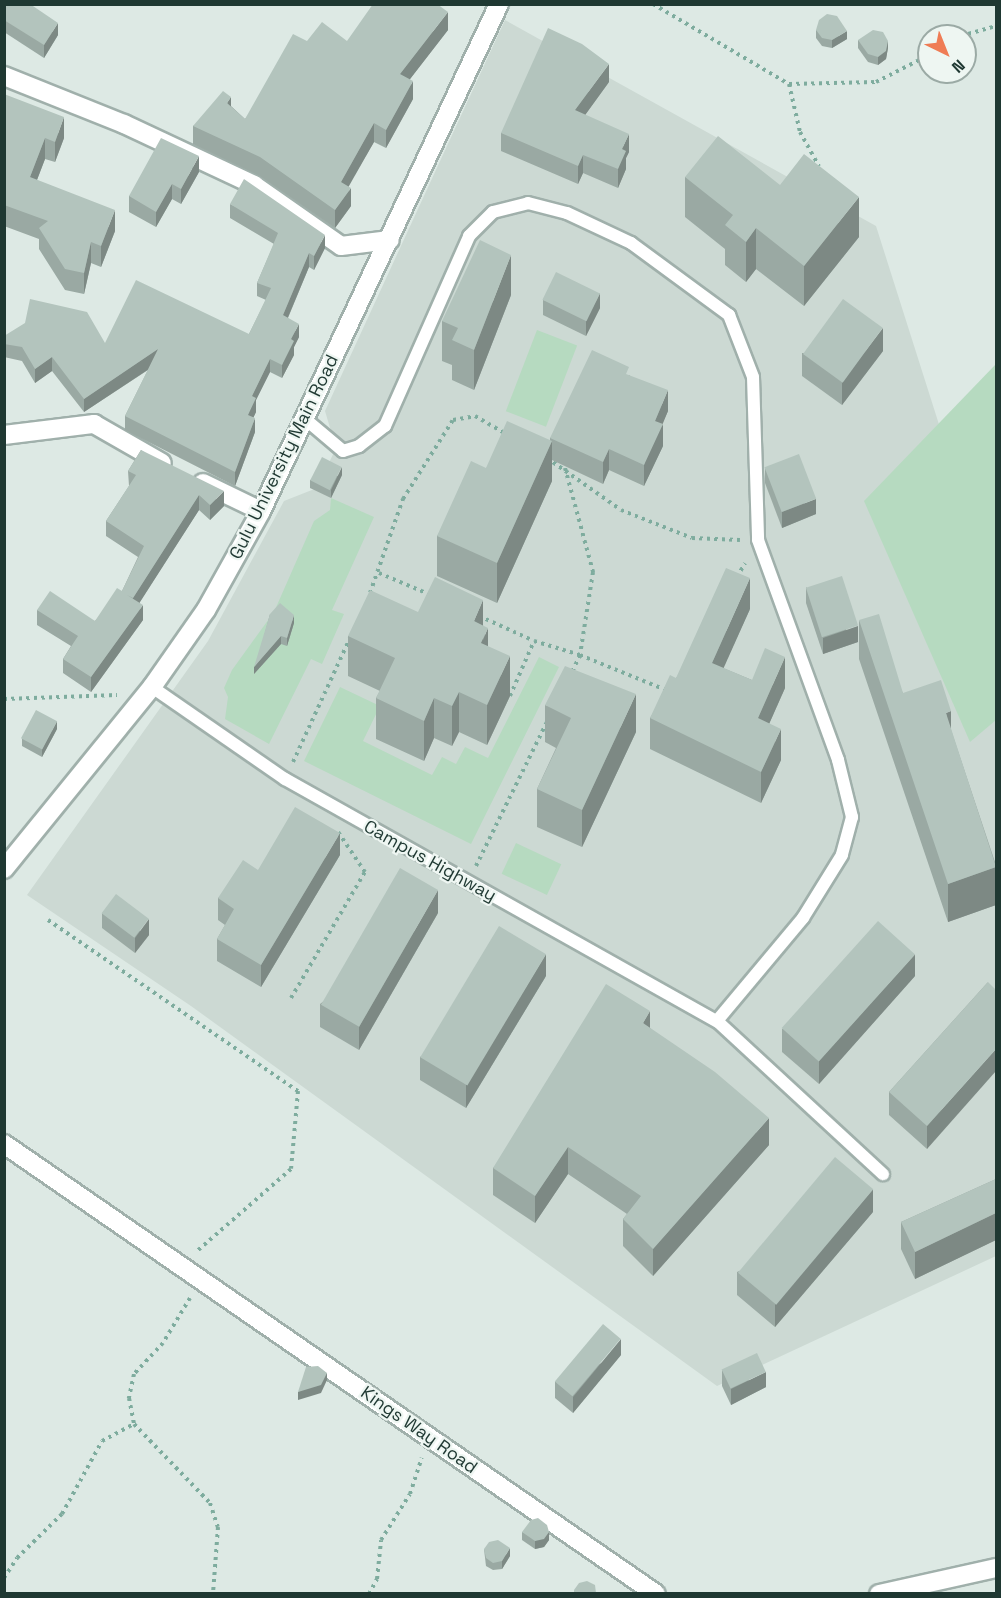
<!DOCTYPE html>
<html>
<head>
<meta charset="utf-8">
<style>
  body { margin:0 }
  #map { position:relative; width:1001px; height:1598px; overflow:hidden; background:#dde9e4; font-family:"Space Grotesk",sans-serif }
  div>[style] { position:absolute }
  .built>* { inset:0; background:#ccd9d3 }
  .green>* { inset:0; background:#b6dac0; transform-origin:0 0 }
  .path>* { height:4px; margin-top:-2px; transform-origin:0; background:repeating-linear-gradient(90deg,#7eac9e 0 3px,transparent 0 7.5px) }
  .roads { filter:drop-shadow(2px 0 #a0b0ab) drop-shadow(-2px 0 #a0b0ab) drop-shadow(0 2px #a0b0ab) drop-shadow(0 -2px #a0b0ab) }
  .lane>* { height:12px; margin:-6px; padding:0 6px; transform-origin:6px; border-radius:6px; background:#fff }
  .street>* { height:18px; margin:-9px; padding:0 9px; transform-origin:9px; border-radius:9px; background:#fff }
  .secondary>* { height:18px; margin:-9px; padding:0 9px; transform-origin:9px; border-radius:9px; background:#fff }
  .wall>* { inset:0; background:#9aa9a3 }
  .shaded-wall>* { inset:0; background:#7d8984 }
  .building>* { inset:0; background:#b3c4bd; transform-origin:0 0 }
  span { translate:-50% -50%; white-space:nowrap; text-align:center; line-height:1.15; -webkit-text-stroke:4.5px #eef6f2; paint-order:stroke }
  .street-label { font-size:18px; color:#1f3832 }
  .frame { position:absolute; inset:0; border:6px solid #1f3832; pointer-events:none }
  .north { position:absolute; left:917px; top:24px; width:60px; height:60px; box-sizing:border-box; background:#eef6f2; border:2px solid #9baaa5; border-radius:50%; rotate:137deg; font-size:16px; font-weight:700; line-height:24px; text-align:center; color:#1f3832 }
  .north::after { content:''; display:block; margin:auto; width:21px; height:27px; background:#ef7c55; clip-path:polygon(50% 0,100% 100%,50% 72%,0 100%) }
</style>
</head>
<body>
<div id="map">
  <div class="built">
    <i style="clip-path:polygon(505px 20px,876px 226px,996px 604px,996px 1256px,717px 1386px,191px 1006px,27px 895px,208px 641px,284px 501px,317px 488px,336px 448px,325px 411px)"></i>
  </div>
  <div class="green">
    <i style="left:537px;top:330px;width:43px;height:87px;rotate:21deg"></i>
    <i style="clip-path:polygon(996px 364px,996px 720px,970px 742px,864px 501px)"></i>
    <i style="clip-path:polygon(331px 498px,374px 517px,332px 610px,344px 614px,322px 664px,311px 659px,269px 744px,225px 719px,228px 697px,224px 688px,232px 670px,274px 612px,314px 521px,330px 510px)"></i>
    <i style="clip-path:polygon(539px 657px,559px 667px,471px 844px,304px 761px,340px 687px,380px 706px,363px 741px,432px 775px,442px 757px,456px 764px,465px 747px,488px 758px)"></i>
    <i style="left:516px;top:843px;width:50px;height:34px;rotate:25deg"></i>
  </div>
  <div class="path">
    <i style="left:653px;top:4px;width:158px;rotate:30.5deg"></i>
    <i style="left:789px;top:84px;width:87px;rotate:-1.3deg"></i>
    <i style="left:876px;top:82px;width:59px;rotate:-27deg"></i>
    <i style="left:961px;top:36px;width:36px;rotate:-16deg"></i>
    <i style="left:789px;top:84px;width:49px;rotate:77.1deg"></i>
    <i style="left:800px;top:132px;width:39px;rotate:61deg"></i>
    <i style="left:547px;top:458px;width:90px;rotate:35.1deg"></i>
    <i style="left:621px;top:510px;width:76px;rotate:21.5deg"></i>
    <i style="left:692px;top:538px;width:48px;rotate:2.4deg"></i>
    <i style="left:565px;top:468px;width:108px;rotate:74.9deg"></i>
    <i style="left:593px;top:572px;width:84px;rotate:98.9deg"></i>
    <i style="left:580px;top:655px;width:95px;rotate:22.2deg"></i>
    <i style="left:379px;top:573px;width:56px;rotate:22.9deg"></i>
    <i style="left:737px;top:577px;width:16px;rotate:-60deg"></i>
    <i style="left:370px;top:593px;width:100px;rotate:-70.7deg"></i>
    <i style="left:403px;top:499px;width:93px;rotate:-57.7deg"></i>
    <i style="left:453px;top:420px;width:22px;rotate:-10deg"></i>
    <i style="left:475px;top:416px;width:34px;rotate:30deg"></i>
    <i style="left:479px;top:616px;width:60px;rotate:24.4deg"></i>
    <i style="left:534px;top:641px;width:48px;rotate:16.9deg"></i>
    <i style="left:580px;top:655px;width:19px;rotate:115deg"></i>
    <i style="left:510px;top:696px;width:60px;rotate:-66.4deg"></i>
    <i style="left:4px;top:699px;width:113px;rotate:-2deg"></i>
    <i style="left:293px;top:762px;width:136px;rotate:-65.3deg"></i>
    <i style="left:476px;top:866px;width:161px;rotate:-63.8deg"></i>
    <i style="left:48px;top:920px;width:303px;rotate:34.4deg"></i>
    <i style="left:298px;top:1091px;width:78px;rotate:95.1deg"></i>
    <i style="left:291px;top:1169px;width:125px;rotate:138.9deg"></i>
    <i style="left:291px;top:998px;width:146px;rotate:-59.6deg"></i>
    <i style="left:365px;top:872px;width:48px;rotate:-124deg"></i>
    <i style="left:190px;top:1298px;width:52px;rotate:121deg"></i>
    <i style="left:163px;top:1343px;width:42px;rotate:133.1deg"></i>
    <i style="left:134px;top:1374px;width:25px;rotate:102deg"></i>
    <i style="left:129px;top:1398px;width:26px;rotate:79deg"></i>
    <i style="left:134px;top:1424px;width:110px;rotate:46.1deg"></i>
    <i style="left:210px;top:1503px;width:25px;rotate:72deg"></i>
    <i style="left:218px;top:1527px;width:67px;rotate:94.3deg"></i>
    <i style="left:4px;top:1578px;width:24px;rotate:-57deg"></i>
    <i style="left:17px;top:1558px;width:63px;rotate:-44.4deg"></i>
    <i style="left:62px;top:1514px;width:83px;rotate:-61.3deg"></i>
    <i style="left:102px;top:1441px;width:36px;rotate:-28deg"></i>
    <i style="left:369px;top:1594px;width:17px;rotate:-62deg"></i>
    <i style="left:377px;top:1579px;width:39px;rotate:-84deg"></i>
    <i style="left:381px;top:1540px;width:54px;rotate:-57.8deg"></i>
    <i style="left:410px;top:1494px;width:38px;rotate:-72deg"></i>
  </div>
  <div class="roads">
    <div class="lane">
      <i style="left:304px;top:418px;width:51px;rotate:40.2deg"></i>
      <i style="left:343px;top:451px;width:17px;rotate:-17deg"></i>
      <i style="left:359px;top:446px;width:33px;rotate:-38deg"></i>
      <i style="left:385px;top:426px;width:208px;rotate:-66.1deg"></i>
      <i style="left:469px;top:236px;width:34px;rotate:-45deg"></i>
      <i style="left:493px;top:212px;width:36px;rotate:-14deg"></i>
      <i style="left:528px;top:203px;width:40px;rotate:14.4deg"></i>
      <i style="left:567px;top:213px;width:71px;rotate:25.1deg"></i>
      <i style="left:631px;top:243px;width:122px;rotate:36.3deg"></i>
      <i style="left:729px;top:315px;width:66px;rotate:68.8deg"></i>
      <i style="left:753px;top:377px;width:163px;rotate:88.2deg"></i>
      <i style="left:758px;top:540px;width:234px;rotate:70deg"></i>
      <i style="left:838px;top:760px;width:59px;rotate:76.2deg"></i>
      <i style="left:852px;top:817px;width:39px;rotate:105deg"></i>
      <i style="left:842px;top:855px;width:74px;rotate:121.8deg"></i>
      <i style="left:803px;top:918px;width:134px;rotate:129.9deg"></i>
      <i style="left:152px;top:687px;width:162px;rotate:34.7deg"></i>
      <i style="left:285px;top:779px;width:495px;rotate:29.3deg"></i>
      <i style="left:717px;top:1021px;width:226px;rotate:42.7deg"></i>
    </div>
    <div class="street">
      <i style="left:4px;top:76px;width:129px;rotate:21.8deg"></i>
      <i style="left:124px;top:124px;width:144px;rotate:25.1deg"></i>
      <i style="left:254px;top:185px;width:106px;rotate:35deg"></i>
      <i style="left:341px;top:246px;width:49px;rotate:-7deg"></i>
      <i style="left:4px;top:435px;width:91px;rotate:-7deg"></i>
      <i style="left:94px;top:424px;width:78px;rotate:29.8deg"></i>
      <i style="left:203px;top:483px;width:64px;rotate:25.8deg"></i>
      <i style="left:4px;top:1144px;width:792px;rotate:34.61deg"></i>
      <i style="left:879px;top:1594px;width:120px;rotate:-12.5deg"></i>
    </div>
    <div class="secondary">
      <i style="left:4px;top:869px;width:235px;rotate:-50.9deg"></i>
      <i style="left:152px;top:687px;width:94px;rotate:-55deg"></i>
      <i style="left:206px;top:610px;width:113px;rotate:-60.9deg"></i>
      <i style="left:261px;top:511px;width:560px;rotate:-64.85deg"></i>
    </div>
  </div>
  <div class="wall">
    <i style="clip-path:polygon(4px 4px,58px 35px,44px 58px,4px 32px)"></i>
    <i style="clip-path:polygon(448px 30px,410px 79px,413px 99px,386px 148px,374px 142px,348px 186px,351px 206px,335px 228px,260px 176px,193px 144px,193px 126px,231px 106px,245px 119px,307px 41px,347px 41px)"></i>
    <i style="clip-path:polygon(816px 30px,847px 39px,832px 48px,822px 46px,816px 38px)"></i>
    <i style="clip-path:polygon(858px 40px,888px 48px,886px 59px,878px 65px,868px 62px,858px 48px)"></i>
    <i style="clip-path:polygon(609px 82px,585px 115px,629px 152px,626px 158px,626px 169px,618px 188px,583px 173px,578px 184px,501px 151px,501px 133px)"></i>
    <i style="clip-path:polygon(4px 94px,64px 138px,55px 162px,45px 159px,37px 180px,115px 231px,101px 267px,91px 263px,84px 294px,65px 290px,39px 249px,39px 239px,4px 226px)"></i>
    <i style="clip-path:polygon(199px 172px,181px 204px,172px 199px,156px 227px,129px 212px,129px 196px)"></i>
    <i style="clip-path:polygon(685px 177px,780px 185px,859px 237px,804px 306px,756px 269px,746px 282px,725px 265px,725px 249px,685px 217px)"></i>
    <i style="clip-path:polygon(230px 204px,325px 248px,314px 270px,309px 267px,288px 318px,299px 337px,294px 347px,294px 355px,282px 378px,270px 372px,256px 400px,256px 412px,253px 418px,255px 432px,235px 486px,125px 430px,125px 416px,148px 370px,84px 412px,52px 371px,35px 383px,22px 361px,4px 357px,4px 336px,105px 343px,249px 334px,266px 300px,257px 296px,257px 283px,274px 244px,230px 218px)"></i>
    <i style="clip-path:polygon(511px 295px,474px 390px,452px 380px,452px 365px,442px 361px,442px 321px)"></i>
    <i style="clip-path:polygon(543px 300px,600px 308px,586px 336px,543px 315px)"></i>
    <i style="clip-path:polygon(883px 351px,842px 405px,802px 376px,802px 353px)"></i>
    <i style="clip-path:polygon(629px 375px,668px 411px,662px 424px,663px 446px,644px 486px,609px 470px,603px 484px,552px 460px,552px 481px,497px 603px,437px 576px,437px 536px,486px 468px,550px 441px,550px 438px)"></i>
    <i style="clip-path:polygon(141px 450px,224px 506px,210px 520px,199px 510px,139px 603px,143px 620px,91px 692px,63px 673px,63px 659px,71px 646px,37px 625px,37px 610px,95px 621px,122px 591px,138px 557px,106px 536px,106px 521px,129px 486px,128px 471px)"></i>
    <i style="clip-path:polygon(765px 468px,816px 514px,782px 528px,765px 483px)"></i>
    <i style="clip-path:polygon(342px 475px,331px 498px,310px 488px,310px 480px)"></i>
    <i style="clip-path:polygon(806px 587px,858px 642px,823px 654px,806px 603px)"></i>
    <i style="clip-path:polygon(750px 609px,723px 668px,752px 680px,785px 688px,769px 724px,781px 760px,761px 803px,650px 749px,650px 718px,676px 678px)"></i>
    <i style="clip-path:polygon(270px 614px,294px 623px,287px 646px,281px 644px,254px 674px)"></i>
    <i style="clip-path:polygon(859px 620px,903px 693px,951px 730px,996px 865px,996px 905px,948px 922px,859px 659px)"></i>
    <i style="clip-path:polygon(483px 625px,488px 647px,510px 696px,487px 745px,459px 732px,452px 746px,434px 738px,424px 761px,376px 739px,376px 698px,380px 691px,348px 676px,348px 636px)"></i>
    <i style="clip-path:polygon(545px 705px,636px 732px,582px 847px,537px 827px,537px 789px,556px 748px,545px 742px)"></i>
    <i style="clip-path:polygon(57px 729px,42px 757px,22px 746px,22px 739px)"></i>
    <i style="clip-path:polygon(340px 855px,261px 987px,217px 961px,217px 939px,225px 925px,218px 920px,218px 898px,258px 870px)"></i>
    <i style="clip-path:polygon(102px 913px,149px 935px,135px 953px,102px 928px)"></i>
    <i style="clip-path:polygon(438px 913px,359px 1050px,320px 1027px,320px 1004px)"></i>
    <i style="clip-path:polygon(546px 976px,466px 1108px,420px 1080px,420px 1057px)"></i>
    <i style="clip-path:polygon(915px 976px,819px 1084px,782px 1052px,782px 1029px)"></i>
    <i style="clip-path:polygon(988px 982px,927px 1149px,889px 1115px,889px 1092px)"></i>
    <i style="clip-path:polygon(650px 1028px,769px 1145px,653px 1276px,623px 1246px,623px 1219px,627px 1214px,568px 1174px,535px 1223px,493px 1195px,493px 1168px)"></i>
    <i style="clip-path:polygon(996px 1179px,996px 1240px,915px 1279px,901px 1249px,901px 1222px)"></i>
    <i style="clip-path:polygon(873px 1212px,775px 1327px,737px 1295px,737px 1272px)"></i>
    <i style="clip-path:polygon(621px 1355px,573px 1413px,555px 1398px,555px 1382px)"></i>
    <i style="clip-path:polygon(722px 1370px,766px 1387px,731px 1405px,722px 1386px)"></i>
    <i style="clip-path:polygon(522px 1532px,549px 1540px,544px 1547px,535px 1549px,522px 1540px)"></i>
    <i style="clip-path:polygon(484px 1549px,510px 1556px,502px 1569px,493px 1570px,486px 1566px)"></i>
  </div>
  <div class="shaded-wall">
    <i style="clip-path:polygon(448px 12px,448px 30px,400px 92px,400px 74px)"></i>
    <i style="clip-path:polygon(58px 23px,58px 35px,44px 58px,44px 45px)"></i>
    <i style="clip-path:polygon(847px 31px,847px 39px,832px 48px,832px 40px)"></i>
    <i style="clip-path:polygon(888px 41px,888px 48px,886px 59px,878px 65px,878px 57px)"></i>
    <i style="clip-path:polygon(609px 64px,609px 82px,575px 129px,575px 110px)"></i>
    <i style="clip-path:polygon(413px 81px,413px 99px,386px 148px,386px 130px)"></i>
    <i style="clip-path:polygon(231px 97px,231px 115px,227px 103px)"></i>
    <i style="clip-path:polygon(64px 117px,64px 138px,55px 162px,55px 142px)"></i>
    <i style="clip-path:polygon(374px 123px,374px 142px,341px 200px,341px 182px)"></i>
    <i style="clip-path:polygon(629px 134px,629px 152px,626px 158px,626px 169px,618px 188px,618px 169px,622px 149px)"></i>
    <i style="clip-path:polygon(45px 138px,45px 159px,30px 198px,30px 177px)"></i>
    <i style="clip-path:polygon(583px 155px,583px 173px,578px 184px,578px 166px)"></i>
    <i style="clip-path:polygon(199px 156px,199px 172px,181px 204px,181px 189px)"></i>
    <i style="clip-path:polygon(172px 184px,172px 199px,156px 227px,156px 212px)"></i>
    <i style="clip-path:polygon(351px 188px,351px 206px,335px 228px,335px 210px)"></i>
    <i style="clip-path:polygon(859px 197px,859px 237px,804px 306px,804px 266px)"></i>
    <i style="clip-path:polygon(115px 210px,115px 231px,101px 267px,101px 246px)"></i>
    <i style="clip-path:polygon(756px 228px,756px 269px,746px 282px,746px 242px)"></i>
    <i style="clip-path:polygon(325px 235px,325px 248px,314px 270px,314px 256px)"></i>
    <i style="clip-path:polygon(91px 242px,91px 263px,84px 294px,84px 273px)"></i>
    <i style="clip-path:polygon(309px 253px,309px 267px,283px 329px,283px 315px)"></i>
    <i style="clip-path:polygon(511px 255px,511px 295px,474px 390px,474px 350px)"></i>
    <i style="clip-path:polygon(600px 293px,600px 308px,586px 336px,586px 320px)"></i>
    <i style="clip-path:polygon(299px 324px,299px 337px,294px 347px,294px 355px,282px 378px,282px 365px,291px 339px)"></i>
    <i style="clip-path:polygon(883px 328px,883px 351px,842px 405px,842px 382px)"></i>
    <i style="clip-path:polygon(158px 349px,158px 363px,84px 412px,84px 399px)"></i>
    <i style="clip-path:polygon(52px 357px,52px 371px,35px 383px,35px 369px)"></i>
    <i style="clip-path:polygon(270px 359px,270px 372px,256px 400px,256px 412px,248px 429px,248px 415px,252px 396px)"></i>
    <i style="clip-path:polygon(668px 390px,668px 411px,661px 428px,663px 424px,663px 446px,644px 486px,644px 465px,655px 421px)"></i>
    <i style="clip-path:polygon(255px 418px,255px 432px,235px 486px,235px 472px)"></i>
    <i style="clip-path:polygon(552px 441px,552px 481px,497px 603px,497px 563px)"></i>
    <i style="clip-path:polygon(609px 449px,609px 470px,603px 484px,603px 462px)"></i>
    <i style="clip-path:polygon(342px 467px,342px 475px,331px 498px,331px 490px)"></i>
    <i style="clip-path:polygon(224px 491px,224px 506px,210px 520px,210px 505px)"></i>
    <i style="clip-path:polygon(199px 495px,199px 510px,133px 613px,133px 598px)"></i>
    <i style="clip-path:polygon(816px 499px,816px 514px,782px 528px,782px 512px)"></i>
    <i style="clip-path:polygon(750px 578px,750px 609px,712px 694px,712px 663px)"></i>
    <i style="clip-path:polygon(483px 600px,483px 640px,488px 628px,488px 668px,474px 621px)"></i>
    <i style="clip-path:polygon(143px 605px,143px 620px,91px 692px,91px 677px)"></i>
    <i style="clip-path:polygon(294px 615px,294px 623px,287px 646px,287px 638px)"></i>
    <i style="clip-path:polygon(858px 626px,858px 642px,823px 654px,823px 638px)"></i>
    <i style="clip-path:polygon(281px 636px,281px 644px,254px 674px,254px 667px)"></i>
    <i style="clip-path:polygon(510px 656px,510px 696px,487px 745px,487px 705px)"></i>
    <i style="clip-path:polygon(785px 657px,785px 688px,758px 749px,758px 718px)"></i>
    <i style="clip-path:polygon(459px 692px,459px 732px,452px 746px,452px 706px)"></i>
    <i style="clip-path:polygon(636px 694px,636px 732px,582px 847px,582px 810px)"></i>
    <i style="clip-path:polygon(434px 698px,434px 738px,424px 761px,424px 721px)"></i>
    <i style="clip-path:polygon(951px 711px,951px 750px,946px 713px)"></i>
    <i style="clip-path:polygon(57px 721px,57px 729px,42px 757px,42px 749px)"></i>
    <i style="clip-path:polygon(781px 729px,781px 760px,761px 803px,761px 772px)"></i>
    <i style="clip-path:polygon(340px 833px,340px 855px,261px 987px,261px 965px)"></i>
    <i style="clip-path:polygon(996px 867px,996px 905px,948px 922px,948px 884px)"></i>
    <i style="clip-path:polygon(438px 890px,438px 913px,359px 1050px,359px 1027px)"></i>
    <i style="clip-path:polygon(149px 919px,149px 935px,135px 953px,135px 938px)"></i>
    <i style="clip-path:polygon(546px 954px,546px 976px,466px 1108px,466px 1085px)"></i>
    <i style="clip-path:polygon(915px 954px,915px 976px,819px 1084px,819px 1061px)"></i>
    <i style="clip-path:polygon(650px 1011px,650px 1038px,643px 1023px)"></i>
    <i style="clip-path:polygon(996px 1049px,996px 1071px,927px 1149px,927px 1126px)"></i>
    <i style="clip-path:polygon(769px 1118px,769px 1145px,653px 1276px,653px 1249px)"></i>
    <i style="clip-path:polygon(568px 1147px,568px 1174px,535px 1223px,535px 1196px)"></i>
    <i style="clip-path:polygon(873px 1189px,873px 1212px,775px 1327px,775px 1305px)"></i>
    <i style="clip-path:polygon(996px 1213px,996px 1240px,915px 1279px,915px 1252px)"></i>
    <i style="clip-path:polygon(621px 1339px,621px 1355px,573px 1413px,573px 1397px)"></i>
    <i style="clip-path:polygon(766px 1372px,766px 1387px,731px 1405px,731px 1389px)"></i>
    <i style="clip-path:polygon(327px 1373px,327px 1380px,321px 1393px,298px 1400px,298px 1392px)"></i>
    <i style="clip-path:polygon(549px 1532px,549px 1540px,544px 1547px,535px 1549px,535px 1541px)"></i>
    <i style="clip-path:polygon(510px 1548px,510px 1556px,502px 1569px,502px 1561px)"></i>
  </div>
  <div class="building">
    <i style="clip-path:polygon(4px 4px,30px 4px,58px 23px,44px 45px,4px 20px)"></i>
    <i style="clip-path:polygon(373px 4px,437px 4px,448px 12px,400px 74px,413px 81px,386px 130px,374px 123px,341px 182px,351px 188px,335px 210px,260px 157px,193px 126px,223px 91px,231px 97px,227px 103px,245px 119px,293px 34px,307px 41px,322px 22px,347px 41px)"></i>
    <i style="clip-path:polygon(827px 14px,837px 16px,847px 31px,832px 40px,822px 38px,816px 30px,819px 20px)"></i>
    <i style="clip-path:polygon(548px 28px,582px 44px,609px 64px,575px 110px,629px 134px,622px 149px,626px 151px,618px 169px,583px 155px,578px 166px,501px 133px)"></i>
    <i style="clip-path:polygon(873px 30px,883px 32px,888px 41px,886px 51px,878px 57px,868px 54px,858px 40px)"></i>
    <i style="clip-path:polygon(4px 94px,64px 117px,55px 142px,45px 138px,30px 177px,115px 210px,101px 246px,91px 242px,84px 273px,65px 269px,39px 228px,48px 221px,4px 205px)"></i>
    <i style="clip-path:polygon(718px 136px,780px 185px,804px 154px,859px 197px,804px 266px,756px 228px,746px 242px,725px 225px,733px 215px,685px 177px)"></i>
    <i style="clip-path:polygon(161px 138px,199px 156px,181px 189px,172px 184px,156px 212px,129px 196px)"></i>
    <i style="clip-path:polygon(244px 179px,325px 235px,314px 256px,309px 253px,283px 315px,299px 324px,291px 339px,294px 341px,282px 365px,270px 359px,252px 396px,256px 398px,248px 415px,255px 418px,235px 472px,125px 416px,158px 349px,84px 399px,52px 357px,35px 369px,22px 347px,4px 344px,4px 336px,25px 323px,30px 299px,87px 312px,105px 343px,136px 280px,249px 334px,271px 288px,257px 283px,278px 233px,230px 204px)"></i>
    <i style="clip-path:polygon(480px 240px,511px 255px,474px 350px,452px 340px,458px 328px,442px 321px)"></i>
    <i style="left:556px;top:272px;width:49px;height:31px;rotate:26deg"></i>
    <i style="left:843px;top:299px;width:49px;height:68px;rotate:36deg"></i>
    <i style="clip-path:polygon(592px 350px,629px 367px,626px 374px,668px 390px,655px 421px,663px 424px,644px 465px,609px 449px,603px 462px,550px 438px)"></i>
    <i style="clip-path:polygon(507px 421px,552px 441px,497px 563px,437px 536px,471px 461px,486px 468px)"></i>
    <i style="clip-path:polygon(141px 450px,224px 491px,210px 505px,199px 495px,133px 598px,127px 595px,143px 605px,91px 677px,63px 659px,78px 636px,37px 610px,50px 591px,95px 621px,117px 588px,122px 591px,144px 546px,106px 521px,136px 475px,128px 471px)"></i>
    <i style="left:799px;top:454px;width:48px;height:37px;rotate:69deg"></i>
    <i style="left:322px;top:457px;width:22px;height:26px;rotate:27deg"></i>
    <i style="clip-path:polygon(726px 568px,750px 578px,712px 663px,752px 680px,765px 648px,785px 657px,758px 718px,781px 729px,761px 772px,650px 718px,670px 675px,676px 678px)"></i>
    <i style="left:842px;top:576px;width:52px;height:38px;rotate:72deg"></i>
    <i style="clip-path:polygon(435px 577px,483px 600px,474px 621px,488px 628px,481px 643px,510px 656px,487px 705px,459px 692px,452px 706px,434px 698px,424px 721px,376px 698px,395px 658px,348px 636px,370px 590px,418px 612px)"></i>
    <i style="clip-path:polygon(280px 603px,294px 615px,287px 638px,281px 636px,254px 667px,270px 614px)"></i>
    <i style="clip-path:polygon(879px 614px,903px 693px,941px 680px,951px 711px,946px 713px,996px 867px,948px 884px,859px 620px)"></i>
    <i style="clip-path:polygon(565px 666px,636px 694px,582px 810px,537px 789px,571px 718px,545px 705px)"></i>
    <i style="left:36px;top:710px;width:24px;height:32px;rotate:28deg"></i>
    <i style="clip-path:polygon(295px 807px,340px 833px,261px 965px,217px 939px,234px 909px,218px 898px,243px 860px,258px 870px)"></i>
    <i style="left:400px;top:868px;width:44px;height:158px;rotate:30deg"></i>
    <i style="left:116px;top:894px;width:41px;height:24px;rotate:37deg"></i>
    <i style="left:878px;top:921px;width:50px;height:144px;rotate:42deg"></i>
    <i style="left:499px;top:926px;width:55px;height:153px;rotate:31deg"></i>
    <i style="clip-path:polygon(988px 982px,996px 990px,996px 1049px,927px 1126px,889px 1092px)"></i>
    <i style="clip-path:polygon(606px 984px,650px 1011px,643px 1023px,715px 1072px,769px 1118px,653px 1249px,623px 1219px,641px 1196px,568px 1147px,535px 1196px,493px 1168px)"></i>
    <i style="left:835px;top:1157px;width:50px;height:151px;rotate:40deg"></i>
    <i style="clip-path:polygon(996px 1179px,996px 1213px,915px 1252px,901px 1222px)"></i>
    <i style="left:603px;top:1324px;width:23px;height:75px;rotate:40deg"></i>
    <i style="left:757px;top:1353px;width:21px;height:39px;rotate:65deg"></i>
    <i style="clip-path:polygon(318px 1366px,327px 1373px,321px 1385px,298px 1392px,306px 1367px)"></i>
    <i style="clip-path:polygon(538px 1518px,547px 1525px,549px 1532px,544px 1539px,535px 1541px,522px 1532px,531px 1520px)"></i>
    <i style="clip-path:polygon(498px 1540px,510px 1548px,502px 1561px,493px 1563px,486px 1558px,484px 1549px,489px 1542px)"></i>
    <i style="clip-path:polygon(587px 1581px,595px 1585px,596px 1593px,574px 1593px,574px 1590px,579px 1583px)"></i>
  </div>
  <div class="street-label">
    <span style="left:284px;top:457px;rotate:-64deg">Gulu University Main Road</span>
    <span style="left:430px;top:861px;rotate:29deg">Campus Highway</span>
    <span style="left:419px;top:1430px;rotate:35deg">Kings Way Road</span>
  </div>
  <div class="frame"></div>
  <div class="north">N</div>
</div>
</body>
</html>
